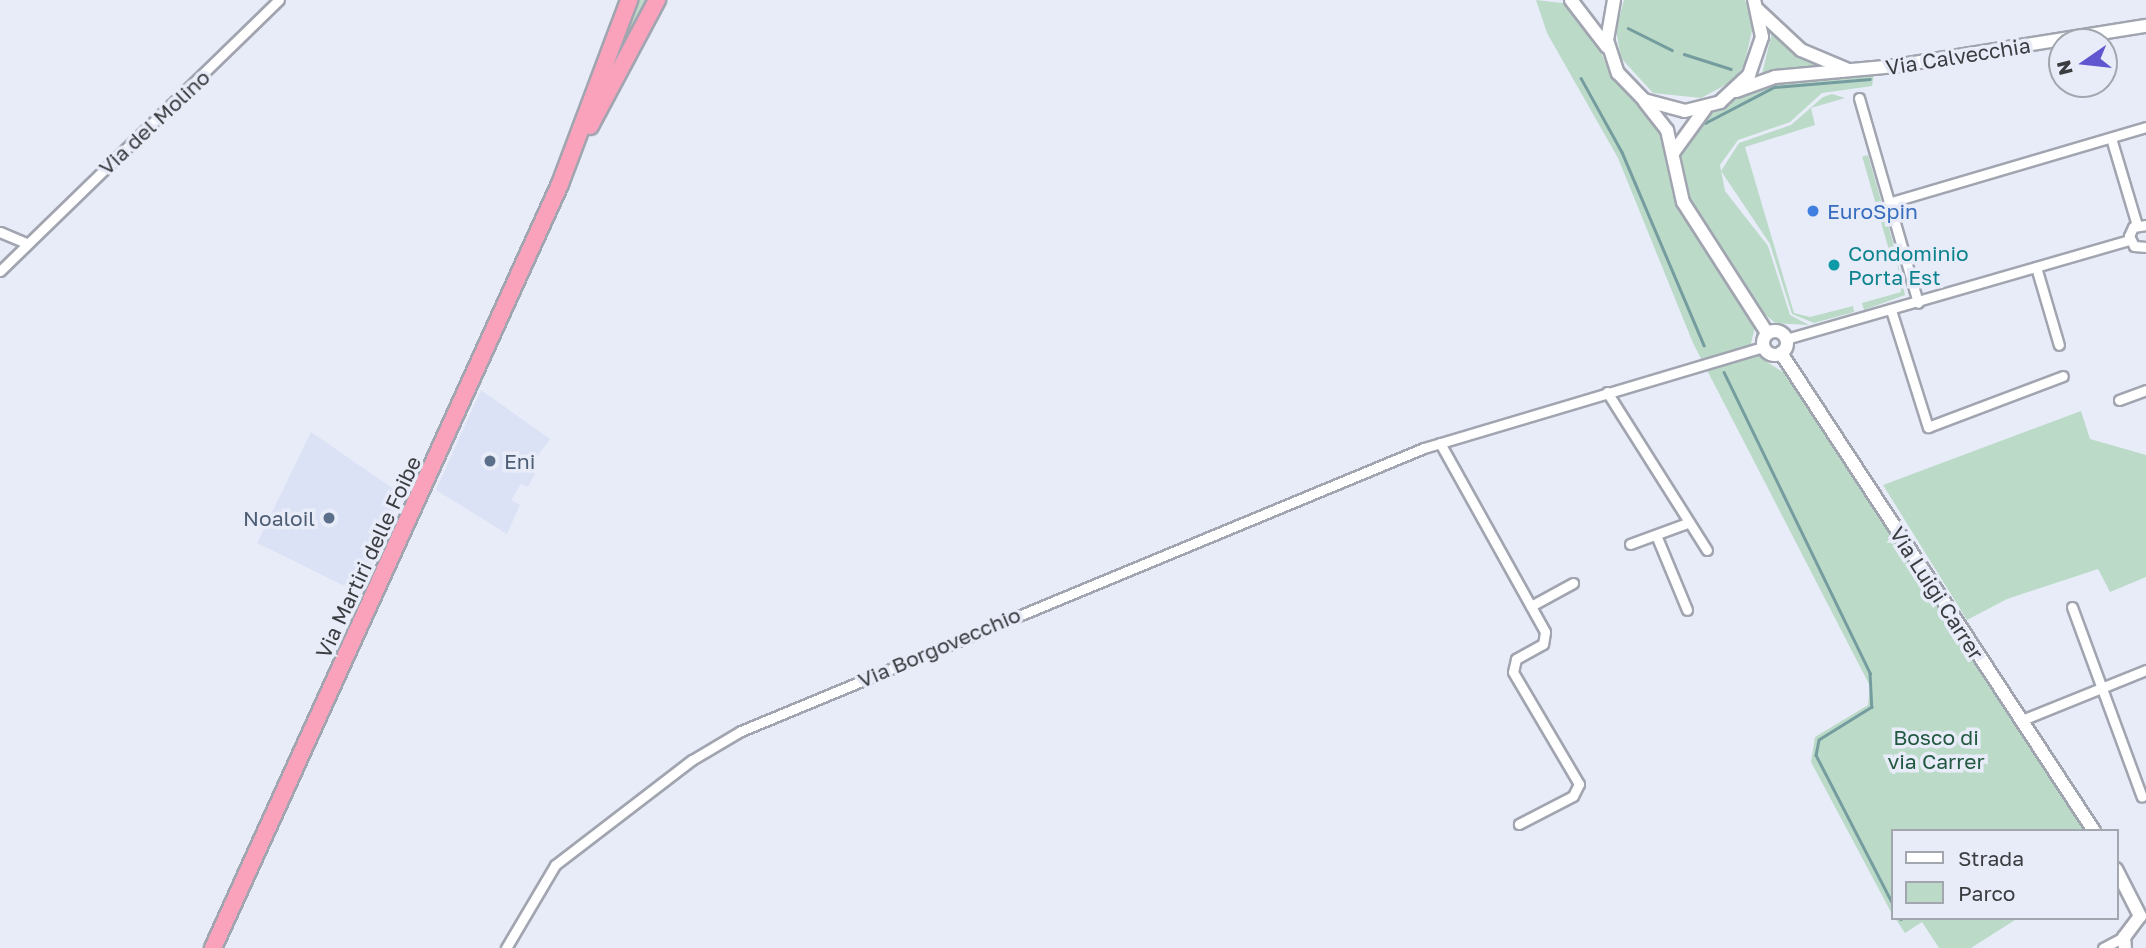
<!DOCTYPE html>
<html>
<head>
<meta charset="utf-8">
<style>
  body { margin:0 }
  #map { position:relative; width:2146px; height:948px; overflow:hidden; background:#e8ecf8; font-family:"Golos Text",sans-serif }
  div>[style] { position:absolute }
  .built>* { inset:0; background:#dce2f5 }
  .green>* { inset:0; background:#bbdac8; transform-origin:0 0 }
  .stream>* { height:2.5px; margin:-1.25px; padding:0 1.25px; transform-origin:1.25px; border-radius:1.25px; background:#759c9e }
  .roads { filter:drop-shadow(2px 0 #a1a5b0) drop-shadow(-2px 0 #a1a5b0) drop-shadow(0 2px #a1a5b0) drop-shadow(0 -2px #a1a5b0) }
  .street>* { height:9px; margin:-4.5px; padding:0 4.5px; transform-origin:4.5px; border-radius:4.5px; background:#fff }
  .secondary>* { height:12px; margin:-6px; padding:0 6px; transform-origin:6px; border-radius:6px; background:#fff }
  .secondary>.ring { margin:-6px; padding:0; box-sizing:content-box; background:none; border:12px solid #fff; border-radius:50% }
  .highway>* { height:16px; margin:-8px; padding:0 8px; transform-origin:8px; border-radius:8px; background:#faa2bc }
  .dots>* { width:19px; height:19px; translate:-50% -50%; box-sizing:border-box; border:4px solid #e8ecf8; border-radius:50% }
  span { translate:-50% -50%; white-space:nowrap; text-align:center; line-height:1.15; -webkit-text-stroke:7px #e8ecf8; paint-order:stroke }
  .street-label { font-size:21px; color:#3a3c40 }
  .shop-label { font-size:21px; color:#366cbe }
  .left { translate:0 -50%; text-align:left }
  .culture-label { font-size:21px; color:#0d838f }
  .service-label { font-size:21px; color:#4e5e75 }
  .right { translate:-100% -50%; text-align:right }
  .park-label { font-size:21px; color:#225940 }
  .legend { position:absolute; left:1891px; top:829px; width:228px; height:91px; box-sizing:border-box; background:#e8ecf8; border:2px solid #a2a6ae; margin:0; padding:9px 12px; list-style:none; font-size:21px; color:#3a3c40 }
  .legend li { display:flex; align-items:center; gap:14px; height:35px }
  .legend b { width:35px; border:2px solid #a2a6ae }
  .north { position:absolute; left:2048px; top:28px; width:70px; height:70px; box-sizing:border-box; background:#e8ecf8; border:2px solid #a2a6ae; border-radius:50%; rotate:256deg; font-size:19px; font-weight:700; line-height:28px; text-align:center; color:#3a3c40 }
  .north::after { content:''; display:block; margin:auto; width:24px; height:32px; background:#6056cf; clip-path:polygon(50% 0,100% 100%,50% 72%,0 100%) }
</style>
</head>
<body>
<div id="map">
  <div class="built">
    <i style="clip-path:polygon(481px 390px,550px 439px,528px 469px,535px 474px,528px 487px,521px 484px,511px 500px,520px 505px,507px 534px,436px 490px)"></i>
    <i style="clip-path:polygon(311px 432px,401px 494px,359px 593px,257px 543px)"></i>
  </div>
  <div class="green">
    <i style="clip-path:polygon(634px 0,649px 0,618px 53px,616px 52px)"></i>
    <i style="clip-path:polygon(1536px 0,1571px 4px,1593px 34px,1613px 80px,1661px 129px,1673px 195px,1755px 327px,1751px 343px,1762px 359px,1789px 376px,2088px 831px,1892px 831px,1892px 914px,1811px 762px,1815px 737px,1868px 705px,1870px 686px,1693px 343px,1618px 158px,1547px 33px)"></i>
    <i style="clip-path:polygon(1624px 0,1745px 0,1753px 26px,1744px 66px,1731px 82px,1701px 98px,1653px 93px,1621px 58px,1616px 30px)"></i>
    <i style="clip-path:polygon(1772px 32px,1804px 58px,1823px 68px,1762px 74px)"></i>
    <i style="clip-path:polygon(1874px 74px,1872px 86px,1822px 93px,1790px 122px,1738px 140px,1720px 165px,1725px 191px,1768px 246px,1790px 315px,1809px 325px,1775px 323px,1757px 307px,1692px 205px,1679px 166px,1681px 146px,1707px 115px,1765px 83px)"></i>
    <i style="clip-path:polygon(1832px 94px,1845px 98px,1811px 108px,1815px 125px,1745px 147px,1794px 313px,1810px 317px,1853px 306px,1854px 312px,1814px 323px,1792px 314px,1770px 244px,1721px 171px,1739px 143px,1791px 125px,1823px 97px)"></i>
    <i style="left:1868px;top:155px;width:100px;height:6px;rotate:74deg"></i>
    <i style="clip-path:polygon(1897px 260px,1905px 295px,1864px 310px,1862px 303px,1901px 292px)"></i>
    <i style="clip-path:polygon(2081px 411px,2090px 439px,2146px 455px,2146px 577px,2110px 592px,2098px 569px,2007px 599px,1967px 620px,1883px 485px)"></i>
    <i style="clip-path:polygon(1895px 918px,2018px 918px,1971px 948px,1939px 948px,1922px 922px,1905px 933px)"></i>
  </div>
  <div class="stream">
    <i style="left:1628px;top:28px;width:49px;rotate:26.6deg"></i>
    <i style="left:1684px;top:54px;width:49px;rotate:17.7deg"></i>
    <i style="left:1581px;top:78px;width:85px;rotate:61deg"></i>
    <i style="left:1622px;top:152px;width:210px;rotate:67deg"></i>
    <i style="left:1705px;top:123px;width:78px;rotate:-27.6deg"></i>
    <i style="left:1774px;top:87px;width:96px;rotate:-4.8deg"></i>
    <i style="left:1724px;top:372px;width:335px;rotate:64.1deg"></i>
    <i style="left:1870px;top:673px;width:34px;rotate:87deg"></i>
    <i style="left:1872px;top:707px;width:62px;rotate:148.1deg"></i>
    <i style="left:1819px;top:740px;width:15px;rotate:101deg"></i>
    <i style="left:1816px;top:755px;width:165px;rotate:62.7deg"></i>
    <i style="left:1901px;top:918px;width:1px;rotate:90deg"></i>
  </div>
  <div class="roads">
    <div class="street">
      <i style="left:1859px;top:98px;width:213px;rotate:73.9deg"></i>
      <i style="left:2111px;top:138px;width:91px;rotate:73.4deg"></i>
      <i style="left:1888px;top:203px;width:269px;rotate:-16.4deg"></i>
      <i style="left:2146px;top:225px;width:13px;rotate:171deg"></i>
      <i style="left:2133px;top:227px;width:10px;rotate:114deg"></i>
      <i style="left:2129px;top:236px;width:11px;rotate:63deg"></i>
      <i style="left:2134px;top:246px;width:12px;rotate:5deg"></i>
      <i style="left:0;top:232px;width:30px;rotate:23deg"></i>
      <i style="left:2036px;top:267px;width:81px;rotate:73.6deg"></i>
      <i style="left:0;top:271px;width:389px;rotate:-44.2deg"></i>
      <i style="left:1891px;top:310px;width:123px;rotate:72.5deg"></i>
      <i style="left:1928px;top:427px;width:144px;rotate:-20.7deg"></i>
      <i style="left:1786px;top:339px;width:358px;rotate:-16.1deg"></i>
      <i style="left:1607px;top:392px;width:187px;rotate:57.7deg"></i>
      <i style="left:2119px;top:400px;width:29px;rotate:-20deg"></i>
      <i style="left:1440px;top:443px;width:216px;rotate:60.9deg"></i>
      <i style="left:1545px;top:632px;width:12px;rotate:99deg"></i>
      <i style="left:1543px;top:644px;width:31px;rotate:151deg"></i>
      <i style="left:1516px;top:659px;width:13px;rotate:103deg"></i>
      <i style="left:1513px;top:672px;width:130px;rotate:59.5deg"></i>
      <i style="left:1579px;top:784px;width:13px;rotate:117deg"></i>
      <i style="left:1573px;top:796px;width:61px;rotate:152.6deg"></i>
      <i style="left:1656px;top:535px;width:81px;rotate:67.5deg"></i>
      <i style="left:1630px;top:544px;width:61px;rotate:-20.2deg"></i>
      <i style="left:1531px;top:606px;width:48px;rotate:-28.7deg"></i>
      <i style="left:2072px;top:607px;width:202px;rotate:69.8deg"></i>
      <i style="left:2022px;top:720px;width:134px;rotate:-22deg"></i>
      <i style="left:506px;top:948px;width:96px;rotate:-59.4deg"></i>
      <i style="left:555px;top:865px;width:173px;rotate:-37.5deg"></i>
      <i style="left:692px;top:760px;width:57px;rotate:-30.6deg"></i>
      <i style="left:741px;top:731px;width:739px;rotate:-22.51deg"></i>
      <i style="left:1424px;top:448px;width:354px;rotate:-16.6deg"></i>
      <i style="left:2103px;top:948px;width:24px;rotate:-28deg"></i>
    </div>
    <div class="secondary">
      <i style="left:1571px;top:0;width:59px;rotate:52.5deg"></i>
      <i style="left:1614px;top:0;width:41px;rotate:99.9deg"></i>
      <i style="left:1607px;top:40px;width:35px;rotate:72deg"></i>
      <i style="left:1618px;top:73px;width:37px;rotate:46deg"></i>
      <i style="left:1644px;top:100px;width:42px;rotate:15deg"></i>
      <i style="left:1685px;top:111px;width:36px;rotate:-14deg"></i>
      <i style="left:1720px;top:102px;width:40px;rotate:-43deg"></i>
      <i style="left:1749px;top:75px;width:40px;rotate:-71.1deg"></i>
      <i style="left:1762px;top:37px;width:38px;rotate:-102deg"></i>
      <i style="left:1757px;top:9px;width:60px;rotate:43deg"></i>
      <i style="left:1801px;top:50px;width:49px;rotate:22.9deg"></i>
      <i style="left:1736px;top:91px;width:41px;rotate:-19.7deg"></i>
      <i style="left:1775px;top:77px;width:121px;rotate:-5.2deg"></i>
      <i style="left:1895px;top:66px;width:254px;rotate:-9.1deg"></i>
      <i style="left:1645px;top:102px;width:36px;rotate:52deg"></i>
      <i style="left:1667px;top:130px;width:74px;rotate:77.5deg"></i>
      <i style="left:1683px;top:202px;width:156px;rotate:57.3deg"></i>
      <i style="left:1673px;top:153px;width:54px;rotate:-54deg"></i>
      <i class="ring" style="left:1763px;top:331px;width:12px;height:12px"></i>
      <i style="left:1781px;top:353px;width:571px;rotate:56.78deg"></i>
      <i style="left:2116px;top:869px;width:53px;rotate:62.9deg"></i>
      <i style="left:2140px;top:916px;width:26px;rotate:127deg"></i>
      <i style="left:2124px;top:937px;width:11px;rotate:85deg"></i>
    </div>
    <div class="highway">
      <i style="left:590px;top:126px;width:143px;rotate:-62deg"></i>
      <i style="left:213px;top:948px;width:839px;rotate:-65.57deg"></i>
      <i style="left:560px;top:184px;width:197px;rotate:-69.4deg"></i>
    </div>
  </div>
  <div class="dots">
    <i style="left:1813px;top:211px;background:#3f7fe0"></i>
    <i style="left:1834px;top:265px;background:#0f9aa8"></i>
    <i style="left:490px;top:461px;background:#5c6f8a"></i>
    <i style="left:329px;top:518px;background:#5c6f8a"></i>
  </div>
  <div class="street-label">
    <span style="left:1958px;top:56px;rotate:-9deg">Via Calvecchia</span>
    <span style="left:154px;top:122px;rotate:-43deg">Via del Molino</span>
    <span style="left:368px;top:557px;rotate:-65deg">Via Martiri delle Foibe</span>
    <span style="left:1937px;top:593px;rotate:57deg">Via Luigi Carrer</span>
    <span style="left:939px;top:647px;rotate:-23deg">Via Borgovecchio</span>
  </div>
  <div class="shop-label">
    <span class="left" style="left:1827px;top:211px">EuroSpin</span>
  </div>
  <div class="culture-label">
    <span class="left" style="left:1848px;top:265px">Condominio<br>Porta Est</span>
  </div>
  <div class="service-label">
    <span class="left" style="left:504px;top:461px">Eni</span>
    <span class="right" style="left:315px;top:518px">Noaloil</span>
  </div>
  <div class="park-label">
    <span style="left:1936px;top:749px">Bosco di<br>via Carrer</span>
  </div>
  <ul class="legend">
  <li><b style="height:9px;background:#fff"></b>Strada</li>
  <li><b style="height:19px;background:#bbdac8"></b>Parco</li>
  </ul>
  <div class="north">N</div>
</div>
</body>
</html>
